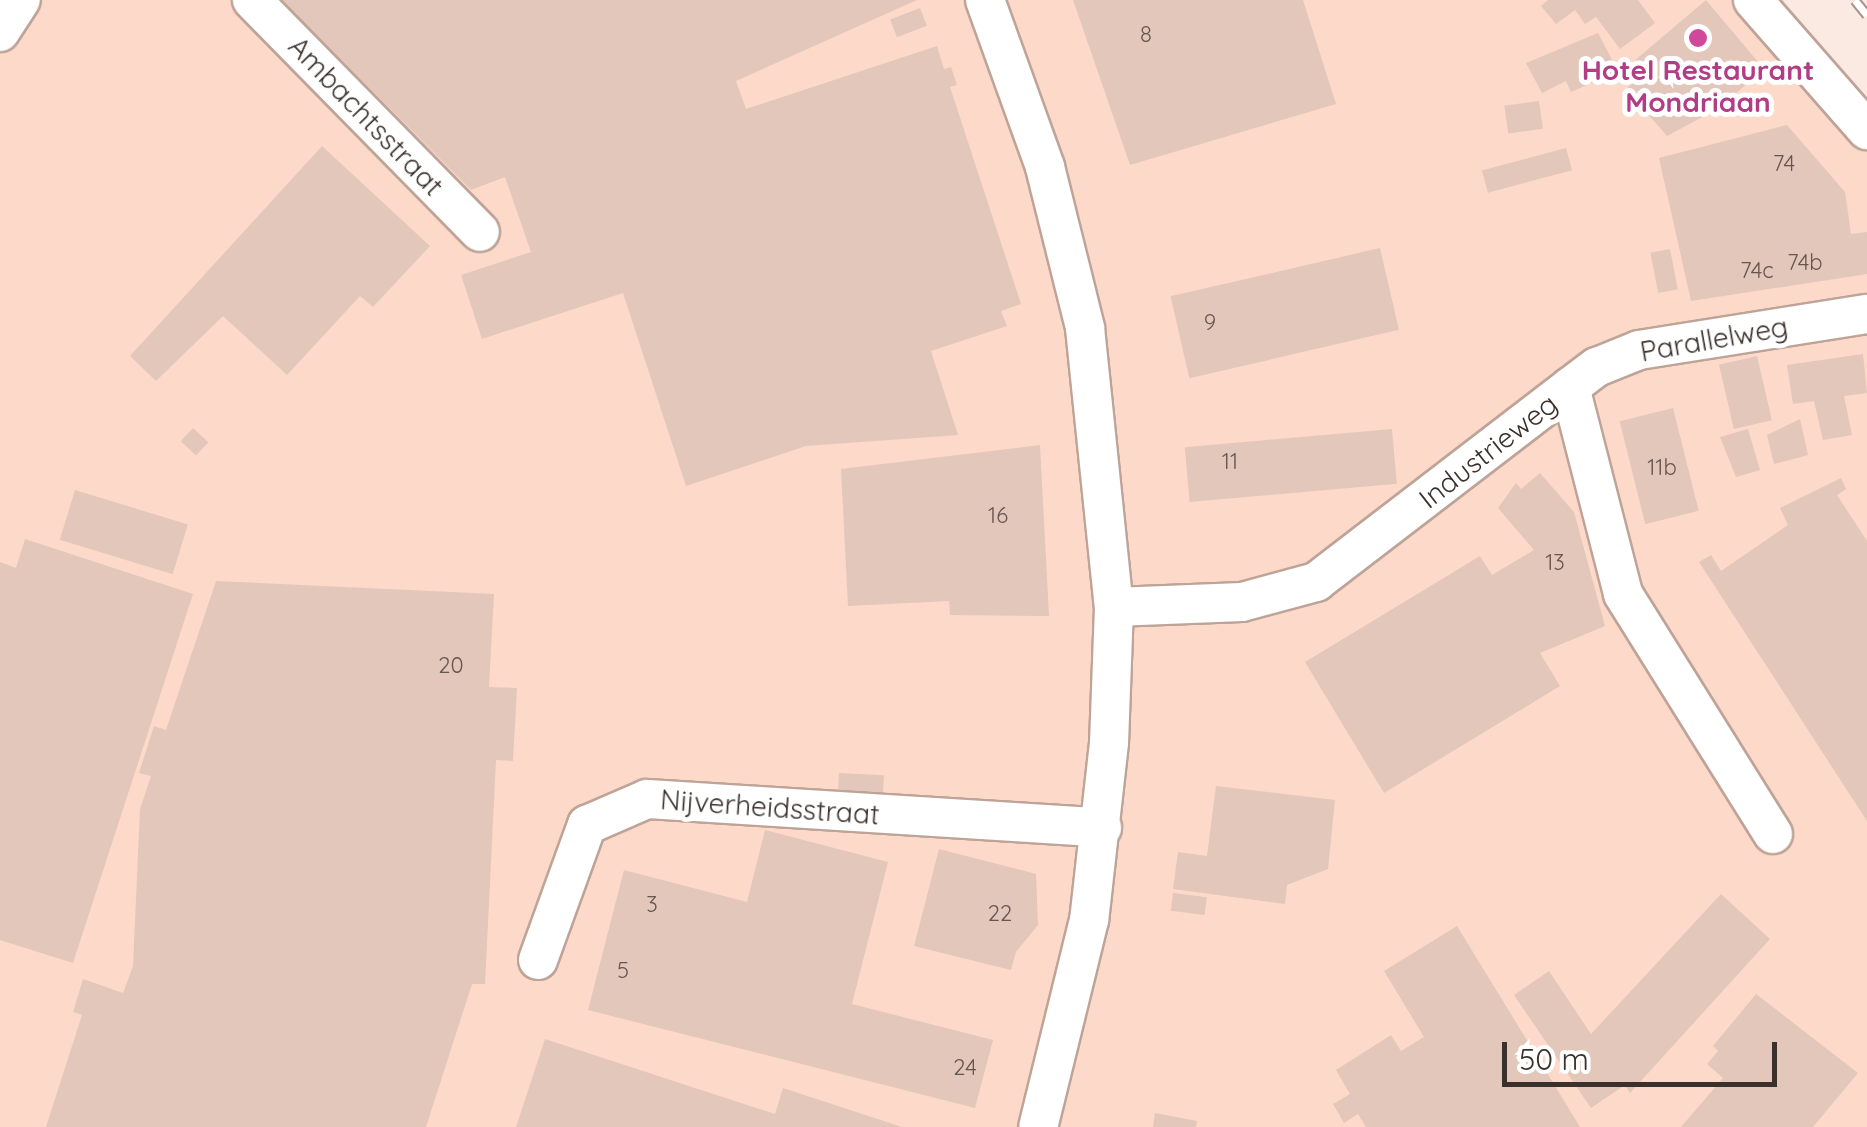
<!DOCTYPE html>
<html>
<head>
<meta charset="utf-8">
<style>
  body { margin:0 }
  #map { position:relative; width:1867px; height:1127px; overflow:hidden; background:#fbeae2; font-family:Quicksand,sans-serif }
  div>[style] { position:absolute }
  .built>* { inset:0; background:#fdd9c9 }
  .building>* { inset:0; background:#e3c7bb; transform-origin:0 0 }
  .roads { filter:drop-shadow(2px 0 #bea498) drop-shadow(-2px 0 #bea498) drop-shadow(0 2px #bea498) drop-shadow(0 -2px #bea498) }
  .minor>* { height:38px; margin:-19px; padding:0 19px; transform-origin:19px; border-radius:19px; background:#fff }
  .rail>* { height:11px; margin-top:-5.5px; transform-origin:0; background:repeating-linear-gradient(90deg,#fff 0 22px,#a1938d 0 44px); box-sizing:border-box; border-block:2px solid #a1938d }
  .dots>* { width:28px; height:28px; translate:-50% -50%; box-sizing:border-box; border:5px solid #fff; border-radius:50% }
  span { translate:-50% -50%; white-space:nowrap; text-align:center; line-height:1.15; -webkit-text-stroke:10px #fff; paint-order:stroke }
  .number-label { font-size:22px; color:#655650 }
  .number-label span { -webkit-text-stroke-width:0 }
  .hotel-label { font-size:28px; color:#b23c85; font-weight:700 }
  .street-label { font-size:28px; color:#3b312c }
  .scale { position:absolute; left:1502px; top:1042px; width:275px; height:45px; box-sizing:border-box; border:5px solid #3b312c; border-top:0; padding-left:12px; font-size:30px; line-height:35px; white-space:nowrap; color:#3b312c; -webkit-text-stroke:8px #fff; paint-order:stroke }
</style>
</head>
<body>
<div id="map">
  <div class="built">
    <i style="clip-path:polygon(0 0,1781px 0,1867px 98px,1867px 1127px,0 1127px)"></i>
  </div>
  <div class="building">
    <i style="clip-path:polygon(282px 0,917px 0,736px 81px,746px 109px,937px 46px,944px 69px,951px 67px,957px 85px,950px 87px,1021px 304px,1001px 311px,1007px 326px,931px 351px,958px 435px,806px 446px,686px 486px,623px 293px,482px 339px,461px 275px,531px 252px,505px 177px,471px 190px)"></i>
    <i style="clip-path:polygon(1073px 0,1303px 0,1336px 104px,1130px 165px)"></i>
    <i style="clip-path:polygon(1548px 0,1638px 0,1655px 23px,1620px 49px,1596px 17px,1585px 24px,1575px 10px,1556px 24px,1541px 6px)"></i>
    <i style="clip-path:polygon(1706px 0,1764px 69px,1719px 108px,1667px 136px,1626px 89px,1645px 73px,1634px 61px)"></i>
    <i style="left:920px;top:8px;width:19px;height:32px;rotate:69deg"></i>
    <i style="clip-path:polygon(1598px 33px,1618px 71px,1571px 92px,1566px 81px,1542px 93px,1526px 63px)"></i>
    <i style="left:1539px;top:101px;width:28px;height:35px;rotate:82deg"></i>
    <i style="clip-path:polygon(1787px 125px,1845px 192px,1851px 234px,1867px 232px,1867px 274px,1691px 301px,1659px 158px)"></i>
    <i style="clip-path:polygon(322px 146px,430px 246px,373px 307px,360px 296px,287px 375px,223px 316px,156px 381px,130px 356px)"></i>
    <i style="left:1566px;top:148px;width:23px;height:87px;rotate:75deg"></i>
    <i style="left:1380px;top:248px;width:84px;height:215px;rotate:77deg"></i>
    <i style="left:1670px;top:249px;width:41px;height:20px;rotate:79deg"></i>
    <i style="clip-path:polygon(1863px 354px,1867px 393px,1844px 396px,1852px 435px,1823px 440px,1814px 401px,1793px 404px,1787px 365px)"></i>
    <i style="left:1757px;top:356px;width:66px;height:39px;rotate:77deg"></i>
    <i style="left:1673px;top:408px;width:106px;height:55px;rotate:76deg"></i>
    <i style="clip-path:polygon(1800px 419px,1808px 455px,1774px 464px,1767px 435px)"></i>
    <i style="left:193px;top:428px;width:21px;height:18px;rotate:43deg"></i>
    <i style="left:1392px;top:429px;width:55px;height:208px;rotate:85deg"></i>
    <i style="clip-path:polygon(1748px 429px,1760px 470px,1736px 477px,1720px 437px)"></i>
    <i style="clip-path:polygon(1040px 445px,1049px 616px,950px 615px,949px 601px,848px 606px,841px 469px)"></i>
    <i style="clip-path:polygon(1540px 473px,1574px 512px,1605px 626px,1540px 653px,1560px 686px,1384px 793px,1305px 662px,1480px 556px,1492px 575px,1534px 550px,1498px 508px,1516px 483px,1521px 489px)"></i>
    <i style="clip-path:polygon(1841px 478px,1846px 489px,1837px 495px,1867px 541px,1867px 821px,1699px 562px,1711px 555px,1721px 571px,1788px 525px,1780px 508px)"></i>
    <i style="left:75px;top:490px;width:118px;height:52px;rotate:17deg"></i>
    <i style="clip-path:polygon(25px 539px,193px 594px,73px 963px,0 940px,0 562px,16px 568px)"></i>
    <i style="clip-path:polygon(216px 581px,494px 594px,489px 687px,517px 688px,513px 761px,496px 760px,485px 984px,472px 984px,426px 1127px,46px 1127px,82px 1015px,73px 1012px,83px 979px,123px 993px,133px 966px,140px 809px,151px 776px,139px 773px,154px 726px,166px 730px)"></i>
    <i style="left:839px;top:773px;width:45px;height:18px;rotate:3deg"></i>
    <i style="clip-path:polygon(1216px 786px,1335px 800px,1328px 869px,1287px 885px,1285px 904px,1173px 889px,1178px 852px,1207px 856px)"></i>
    <i style="clip-path:polygon(765px 830px,888px 862px,852px 1004px,993px 1040px,975px 1108px,588px 1010px,624px 870px,747px 902px)"></i>
    <i style="clip-path:polygon(939px 849px,1036px 874px,1038px 925px,1016px 952px,1011px 970px,914px 946px)"></i>
    <i style="left:1173px;top:893px;width:34px;height:18px;rotate:7deg"></i>
    <i style="clip-path:polygon(1721px 894px,1770px 939px,1630px 1093px,1625px 1085px,1591px 1108px,1514px 995px,1549px 971px,1591px 1034px)"></i>
    <i style="clip-path:polygon(1457px 926px,1566px 1104px,1580px 1127px,1366px 1127px,1358px 1114px,1344px 1123px,1333px 1104px,1350px 1094px,1336px 1070px,1391px 1035px,1401px 1051px,1424px 1037px,1384px 971px)"></i>
    <i style="clip-path:polygon(1756px 994px,1858px 1073px,1813px 1127px,1681px 1127px,1723px 1078px,1707px 1064px,1718px 1051px,1713px 1046px)"></i>
    <i style="clip-path:polygon(545px 1039px,775px 1114px,783px 1088px,902px 1127px,516px 1127px)"></i>
    <i style="clip-path:polygon(1155px 1113px,1197px 1121px,1196px 1127px,1153px 1127px)"></i>
  </div>
  <div class="roads">
    <div class="minor">
      <i style="left:252px;top:0;width:325px;rotate:45.5deg"></i>
      <i style="left:985px;top:0;width:177px;rotate:70.2deg"></i>
      <i style="left:1045px;top:167px;width:166px;rotate:76deg"></i>
      <i style="left:1085px;top:328px;width:281px;rotate:84.1deg"></i>
      <i style="left:1114px;top:607px;width:136px;rotate:92.1deg"></i>
      <i style="left:1109px;top:743px;width:178px;rotate:96.4deg"></i>
      <i style="left:1089px;top:920px;width:213px;rotate:103.8deg"></i>
      <i style="left:1753px;top:0;width:173px;rotate:48.8deg"></i>
      <i style="left:0;top:32px;width:38px;rotate:-57deg"></i>
      <i style="left:1570px;top:387px;width:34px;rotate:-37deg"></i>
      <i style="left:1597px;top:367px;width:45px;rotate:-22deg"></i>
      <i style="left:1639px;top:350px;width:231px;rotate:-9deg"></i>
      <i style="left:1114px;top:607px;width:128px;rotate:-2.2deg"></i>
      <i style="left:1242px;top:602px;width:77px;rotate:-15.1deg"></i>
      <i style="left:1316px;top:582px;width:320px;rotate:-37.5deg"></i>
      <i style="left:1570px;top:387px;width:214px;rotate:75.6deg"></i>
      <i style="left:1623px;top:594px;width:283px;rotate:58deg"></i>
      <i style="left:538px;top:960px;width:144px;rotate:-70.1deg"></i>
      <i style="left:587px;top:825px;width:65px;rotate:-23.4deg"></i>
      <i style="left:647px;top:799px;width:456px;rotate:3.6deg"></i>
    </div>
  </div>
  <div class="rail">
    <i style="left:1855px;top:0;width:19px;rotate:51deg"></i>
  </div>
  <div class="dots">
    <i style="left:1698px;top:38px;background:#d1479c"></i>
  </div>
  <div class="number-label">
    <span style="left:1146px;top:35px">8</span>
    <span style="left:1784px;top:164px">74</span>
    <span style="left:1805px;top:263px">74b</span>
    <span style="left:1757px;top:271px">74c</span>
    <span style="left:1210px;top:323px">9</span>
    <span style="left:1230px;top:462px">11</span>
    <span style="left:1662px;top:468px">11b</span>
    <span style="left:998px;top:516px">16</span>
    <span style="left:1555px;top:563px">13</span>
    <span style="left:451px;top:666px">20</span>
    <span style="left:652px;top:905px">3</span>
    <span style="left:1000px;top:914px">22</span>
    <span style="left:623px;top:971px">5</span>
    <span style="left:965px;top:1068px">24</span>
  </div>
  <div class="hotel-label">
    <span style="left:1698px;top:86px">Hotel Restaurant<br>Mondriaan</span>
  </div>
  <div class="street-label">
    <span style="left:366px;top:116px;rotate:46deg">Ambachtsstraat</span>
    <span style="left:1714px;top:339px;rotate:-10deg">Parallelweg</span>
    <span style="left:1488px;top:451px;rotate:-38deg">Industrieweg</span>
    <span style="left:770px;top:807px;rotate:4deg">Nijverheidsstraat</span>
  </div>
  <div class="scale">50 m</div>
</div>
</body>
</html>
